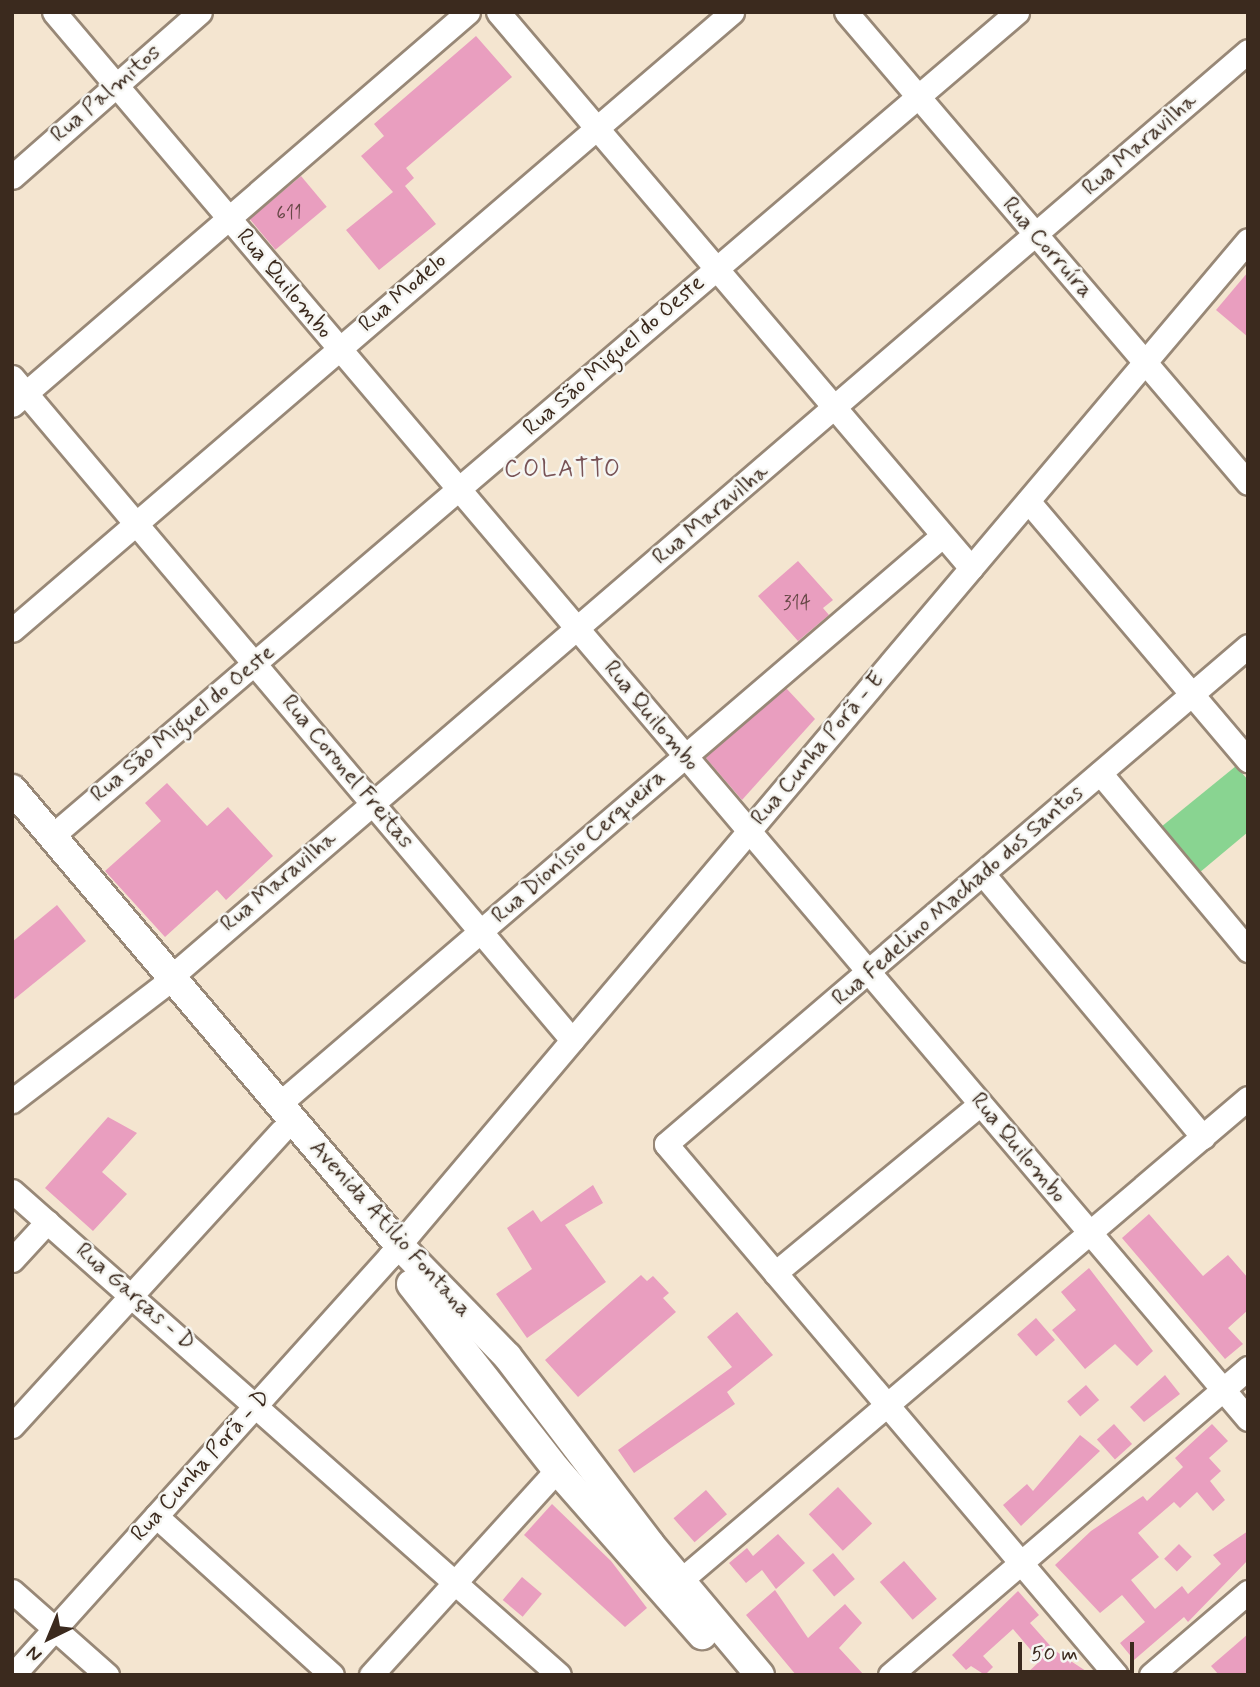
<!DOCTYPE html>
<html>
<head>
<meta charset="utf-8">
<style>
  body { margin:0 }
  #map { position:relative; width:1260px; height:1687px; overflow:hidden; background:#f4e5d0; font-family:Mynerve,sans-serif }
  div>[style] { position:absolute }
  .green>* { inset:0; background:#89d491 }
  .building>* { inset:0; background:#e99ebf; transform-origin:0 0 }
  .roads { filter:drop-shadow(2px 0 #988877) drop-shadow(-2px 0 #988877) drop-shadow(0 2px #988877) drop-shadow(0 -2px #988877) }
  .minor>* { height:23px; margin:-11.5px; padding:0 11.5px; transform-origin:11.5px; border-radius:11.5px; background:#fff }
  .major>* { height:28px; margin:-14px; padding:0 14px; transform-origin:14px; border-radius:14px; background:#fff }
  span { translate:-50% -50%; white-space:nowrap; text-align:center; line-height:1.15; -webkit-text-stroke:5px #f6f6f2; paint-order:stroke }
  .number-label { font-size:19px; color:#664746 }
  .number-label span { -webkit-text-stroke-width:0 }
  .street-label { font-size:23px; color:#3b2a1e }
  .neighbourhood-label { font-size:24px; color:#785356; letter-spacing:2px }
  .frame { position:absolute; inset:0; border:14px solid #3b2a1e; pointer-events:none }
  .north { position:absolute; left:14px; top:1603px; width:70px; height:70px; -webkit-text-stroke:5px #f6f6f2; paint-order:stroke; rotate:223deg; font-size:19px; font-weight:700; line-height:28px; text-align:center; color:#3b2a1e }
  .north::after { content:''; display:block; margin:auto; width:24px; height:32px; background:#3b2a1e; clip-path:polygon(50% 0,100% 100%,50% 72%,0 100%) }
  .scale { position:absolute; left:1018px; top:1642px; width:116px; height:32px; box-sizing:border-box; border:4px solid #3b2a1e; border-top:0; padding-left:9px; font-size:21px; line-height:24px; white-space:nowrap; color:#3b2a1e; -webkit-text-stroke:5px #f6f6f2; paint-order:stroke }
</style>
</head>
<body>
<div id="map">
  <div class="green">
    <i style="clip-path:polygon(1236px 766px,1248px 780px,1248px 832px,1199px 873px,1161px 827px)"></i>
  </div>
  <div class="building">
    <i style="clip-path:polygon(476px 36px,512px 77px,406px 168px,414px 178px,405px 186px,436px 224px,379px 270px,346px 230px,393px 192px,361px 156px,384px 136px,374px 124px)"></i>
    <i style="left:301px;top:176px;width:40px;height:67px;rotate:50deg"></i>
    <i style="clip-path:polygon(1248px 272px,1248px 337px,1216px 310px)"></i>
    <i style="clip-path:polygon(798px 561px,833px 600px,823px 608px,829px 615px,798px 641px,758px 596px)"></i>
    <i style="clip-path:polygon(786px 688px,815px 719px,742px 800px,705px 757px)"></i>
    <i style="clip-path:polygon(167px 783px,207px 826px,228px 807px,273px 856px,226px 900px,217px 890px,165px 937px,105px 871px,161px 821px,145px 803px)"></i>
    <i style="clip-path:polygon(57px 905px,86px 941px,12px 1001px,12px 942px)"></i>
    <i style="clip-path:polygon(108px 1117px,137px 1133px,102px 1172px,127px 1194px,93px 1231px,45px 1188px)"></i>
    <i style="clip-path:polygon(593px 1185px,603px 1203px,565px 1225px,606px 1282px,527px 1338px,496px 1294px,532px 1269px,507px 1228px,533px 1210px,541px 1222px)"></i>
    <i style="clip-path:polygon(1149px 1214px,1203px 1276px,1228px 1255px,1248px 1278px,1248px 1310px,1228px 1328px,1243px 1344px,1225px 1359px,1122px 1238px)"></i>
    <i style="clip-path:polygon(1089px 1268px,1153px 1351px,1137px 1366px,1115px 1344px,1085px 1369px,1052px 1330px,1076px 1310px,1061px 1292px)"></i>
    <i style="clip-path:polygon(641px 1275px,647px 1281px,653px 1276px,669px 1293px,663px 1298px,676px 1312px,578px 1397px,545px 1360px)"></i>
    <i style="clip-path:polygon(737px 1312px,773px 1355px,727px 1392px,735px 1404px,634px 1473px,618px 1450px,732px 1367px,707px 1337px)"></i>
    <i style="left:1036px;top:1318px;width:29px;height:25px;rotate:49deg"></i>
    <i style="clip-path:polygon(1165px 1375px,1180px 1394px,1144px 1422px,1130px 1407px)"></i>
    <i style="left:1086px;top:1385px;width:20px;height:25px;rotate:49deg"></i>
    <i style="left:1114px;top:1424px;width:27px;height:23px;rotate:48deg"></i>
    <i style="clip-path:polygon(1212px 1424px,1228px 1441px,1209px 1458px,1221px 1471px,1210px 1481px,1225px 1500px,1213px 1511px,1197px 1492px,1180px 1508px,1174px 1502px,1138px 1533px,1159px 1557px,1131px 1580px,1155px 1609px,1182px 1586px,1188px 1594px,1221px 1564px,1213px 1555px,1248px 1531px,1248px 1560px,1188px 1622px,1184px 1617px,1134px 1660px,1120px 1643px,1145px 1622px,1122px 1595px,1100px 1613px,1055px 1565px,1091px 1531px,1143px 1496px,1147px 1501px,1183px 1467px,1175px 1458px)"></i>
    <i style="clip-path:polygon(1080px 1435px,1100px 1451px,1021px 1526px,1003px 1505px,1027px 1484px,1033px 1491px)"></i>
    <i style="left:838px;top:1487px;width:50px;height:40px;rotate:47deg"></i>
    <i style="left:706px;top:1490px;width:32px;height:43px;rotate:49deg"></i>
    <i style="clip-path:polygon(552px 1504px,611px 1561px,647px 1608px,625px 1627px,524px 1535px)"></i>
    <i style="clip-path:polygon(778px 1534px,805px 1563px,776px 1589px,762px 1570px,746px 1583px,729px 1563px,747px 1548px,753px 1556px)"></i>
    <i style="left:1179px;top:1544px;width:18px;height:21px;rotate:45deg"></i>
    <i style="left:833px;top:1553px;width:34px;height:27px;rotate:50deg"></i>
    <i style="left:904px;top:1561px;width:50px;height:32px;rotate:49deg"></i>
    <i style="left:522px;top:1577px;width:26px;height:30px;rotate:40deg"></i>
    <i style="clip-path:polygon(775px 1590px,808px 1638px,845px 1604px,862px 1623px,839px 1648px,864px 1675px,796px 1675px,746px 1615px)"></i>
    <i style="clip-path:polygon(1018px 1591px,1039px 1615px,1030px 1623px,1054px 1650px,1092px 1675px,1025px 1675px,1040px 1661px,1013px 1629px,983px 1656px,993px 1667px,985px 1675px,971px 1666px,966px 1670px,952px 1655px)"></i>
    <i style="clip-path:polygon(1248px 1634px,1248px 1675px,1219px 1675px,1211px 1666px)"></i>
  </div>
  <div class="roads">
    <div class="minor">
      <i style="left:54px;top:12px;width:1845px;rotate:49.68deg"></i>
      <i style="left:498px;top:12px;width:730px;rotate:49.61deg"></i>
      <i style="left:846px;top:12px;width:619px;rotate:49.52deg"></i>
      <i style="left:12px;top:177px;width:250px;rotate:-41.3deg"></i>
      <i style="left:12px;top:377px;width:868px;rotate:49.81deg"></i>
      <i style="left:12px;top:405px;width:602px;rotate:-40.76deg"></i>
      <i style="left:1028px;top:501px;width:340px;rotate:49.7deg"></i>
      <i style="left:12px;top:630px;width:949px;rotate:-40.64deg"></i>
      <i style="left:1100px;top:773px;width:231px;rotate:50.1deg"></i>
      <i style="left:52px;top:836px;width:1269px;rotate:-40.49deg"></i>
      <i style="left:983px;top:874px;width:343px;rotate:50.1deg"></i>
      <i style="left:172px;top:976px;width:1419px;rotate:-40.68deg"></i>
      <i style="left:12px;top:1101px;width:186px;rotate:-37.4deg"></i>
      <i style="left:279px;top:1104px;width:873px;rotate:-40.59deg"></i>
      <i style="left:12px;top:1191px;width:730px;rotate:41.5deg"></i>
      <i style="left:12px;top:1260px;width:52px;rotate:-47.4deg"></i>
      <i style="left:775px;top:1273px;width:266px;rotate:-39.5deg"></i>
      <i style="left:12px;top:1426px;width:399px;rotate:-47.6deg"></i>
      <i style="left:156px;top:1516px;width:237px;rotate:42.1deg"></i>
      <i style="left:681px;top:1580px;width:744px;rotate:-40.37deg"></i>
      <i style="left:12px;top:1591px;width:127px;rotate:41.5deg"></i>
      <i style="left:13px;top:1675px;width:562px;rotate:-48.03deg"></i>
      <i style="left:389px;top:1257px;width:1331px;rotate:-49.81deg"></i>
      <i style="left:371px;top:1675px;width:277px;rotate:-47.8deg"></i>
      <i style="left:890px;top:1675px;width:472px;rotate:-40.6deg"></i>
      <i style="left:1116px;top:1675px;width:696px;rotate:-130.28deg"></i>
      <i style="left:666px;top:1144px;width:766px;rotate:-40.55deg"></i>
      <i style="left:1151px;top:1675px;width:128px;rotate:-40.6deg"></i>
    </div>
    <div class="major">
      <i style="left:12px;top:789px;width:598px;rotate:49.68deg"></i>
      <i style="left:399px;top:1245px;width:155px;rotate:45.8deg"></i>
      <i style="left:507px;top:1356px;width:236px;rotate:52.7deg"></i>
      <i style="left:650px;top:1544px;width:171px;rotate:50deg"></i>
      <i style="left:411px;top:1284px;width:236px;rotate:51.9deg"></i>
      <i style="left:557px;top:1470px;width:220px;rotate:48.7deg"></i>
    </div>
  </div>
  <div class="number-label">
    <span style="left:289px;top:214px">611</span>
    <span style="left:797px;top:604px">314</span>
  </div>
  <div class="street-label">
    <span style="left:106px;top:94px;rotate:-41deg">Rua Palmitos</span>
    <span style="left:1140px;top:145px;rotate:-41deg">Rua Maravilha</span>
    <span style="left:1047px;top:248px;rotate:49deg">Rua Corruíra</span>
    <span style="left:284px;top:284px;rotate:50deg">Rua Quilombo</span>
    <span style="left:403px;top:293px;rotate:-41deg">Rua Modelo</span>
    <span style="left:614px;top:356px;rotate:-41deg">Rua São Miguel do Oeste</span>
    <span style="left:711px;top:515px;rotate:-40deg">Rua Maravilha</span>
    <span style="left:651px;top:716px;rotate:50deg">Rua Quilombo</span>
    <span style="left:183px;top:724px;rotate:-40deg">Rua São Miguel do Oeste</span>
    <span style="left:818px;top:749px;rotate:-50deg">Rua Cunha Porã - E</span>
    <span style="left:347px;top:772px;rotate:50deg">Rua Coronel Freitas</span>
    <span style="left:579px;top:847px;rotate:-41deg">Rua Dionísio Cerqueira</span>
    <span style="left:279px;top:882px;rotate:-40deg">Rua Maravilha</span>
    <span style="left:958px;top:896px;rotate:-41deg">Rua Fedelino Machado dos Santos</span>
    <span style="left:1018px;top:1148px;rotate:50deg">Rua Quilombo</span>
    <span style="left:390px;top:1229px;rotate:48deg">Avenida Atílio Fontana</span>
    <span style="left:135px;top:1297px;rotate:41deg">Rua Garças - D</span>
    <span style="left:201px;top:1466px;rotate:-48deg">Rua Cunha Porã - D</span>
  </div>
  <div class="neighbourhood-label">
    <span style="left:563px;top:470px">COLATTO</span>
  </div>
  <div class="frame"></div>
  <div class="north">N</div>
  <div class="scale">50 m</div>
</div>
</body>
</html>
